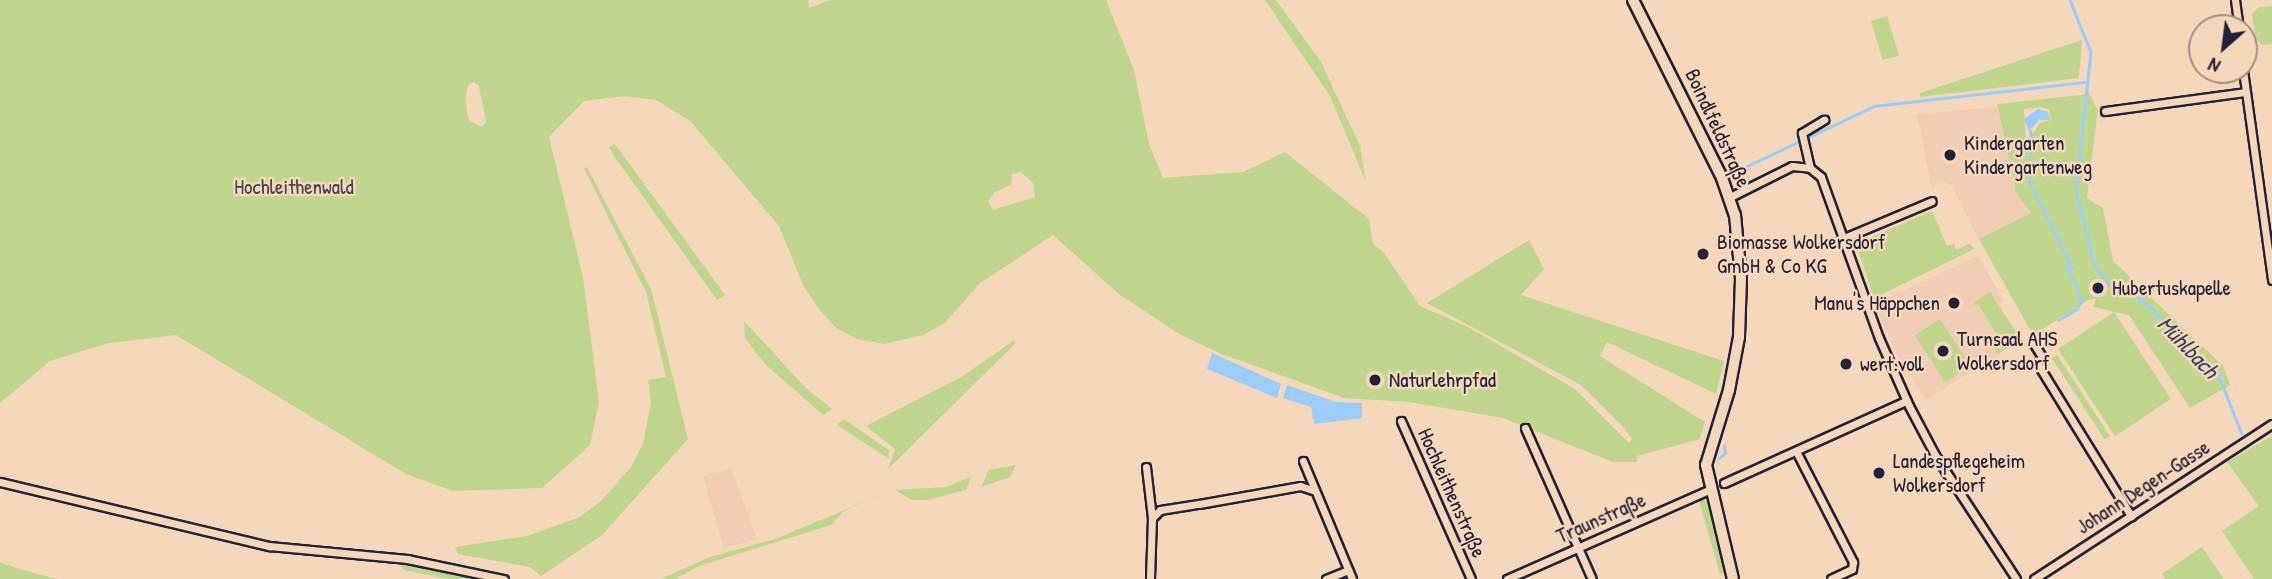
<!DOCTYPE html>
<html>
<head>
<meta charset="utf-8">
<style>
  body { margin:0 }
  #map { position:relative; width:2272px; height:579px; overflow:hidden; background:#f5d8bb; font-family:"Patrick Hand",sans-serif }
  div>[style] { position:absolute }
  .built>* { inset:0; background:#f1cdb6 }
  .green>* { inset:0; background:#c0d68c; transform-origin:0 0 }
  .water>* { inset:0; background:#9bcdf8 }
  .stream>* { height:2.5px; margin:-1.25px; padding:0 1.25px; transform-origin:1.25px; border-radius:1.25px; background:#9bcdf8 }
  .roads { filter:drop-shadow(2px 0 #22223b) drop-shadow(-2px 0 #22223b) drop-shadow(0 2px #22223b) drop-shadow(0 -2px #22223b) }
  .street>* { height:7px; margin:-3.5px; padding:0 3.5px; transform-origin:3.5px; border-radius:3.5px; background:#f5d8bb }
  .secondary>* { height:10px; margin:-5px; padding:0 5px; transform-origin:5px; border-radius:5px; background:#f5d8bb }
  .dots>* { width:19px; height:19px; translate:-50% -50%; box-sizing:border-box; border:4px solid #f5d8bb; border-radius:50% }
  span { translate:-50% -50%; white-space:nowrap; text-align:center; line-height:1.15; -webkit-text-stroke:5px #f5d8bb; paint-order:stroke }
  .street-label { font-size:21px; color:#22223b }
  .poi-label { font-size:21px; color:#22223b }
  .left { translate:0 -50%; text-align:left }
  .right { translate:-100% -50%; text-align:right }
  .park-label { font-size:21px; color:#42464b }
  .water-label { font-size:23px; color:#3a4461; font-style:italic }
  .north { position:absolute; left:2188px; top:14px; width:70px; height:70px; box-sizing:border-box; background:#f5d8bb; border:2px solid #a18f88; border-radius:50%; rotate:208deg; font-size:19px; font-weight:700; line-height:28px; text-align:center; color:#22223b }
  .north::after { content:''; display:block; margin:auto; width:24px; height:32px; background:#22223b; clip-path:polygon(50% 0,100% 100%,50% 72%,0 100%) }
</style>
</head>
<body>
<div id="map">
  <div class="built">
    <i style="clip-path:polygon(1997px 107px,2016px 192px,2032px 213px,1979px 239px,1952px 186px,1939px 180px,1932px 190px,1917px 114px)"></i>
    <i style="clip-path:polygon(1978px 256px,2004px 301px,1997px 306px,2020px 340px,1926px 400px,1895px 351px,1874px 304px)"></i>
    <i style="clip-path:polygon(731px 468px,757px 539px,724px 548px,703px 476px)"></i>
  </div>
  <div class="green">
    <i style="clip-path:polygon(evenodd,0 0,808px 0,809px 8px,830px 0,1106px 0,1134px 70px,1149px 144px,1163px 178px,1243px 172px,1285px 152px,1369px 219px,1373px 244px,1384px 253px,1420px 306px,1466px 326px,1575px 389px,1629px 443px,1632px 439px,1624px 428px,1581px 385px,1427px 303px,1529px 240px,1544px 269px,1521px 295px,1724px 361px,1716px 394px,1607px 342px,1600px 356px,1705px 422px,1700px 439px,1637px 456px,1637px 462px,1613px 462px,1503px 418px,1409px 402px,1344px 398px,1222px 354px,1181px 335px,1120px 295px,1053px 235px,980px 283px,946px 322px,924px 335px,884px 344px,857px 339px,837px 329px,821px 312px,804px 287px,779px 226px,690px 121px,656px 100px,624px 96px,584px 101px,549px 137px,583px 277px,599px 402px,590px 445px,542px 488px,453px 491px,406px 474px,176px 335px,109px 343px,50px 361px,0 403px,0 0,474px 82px,479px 86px,486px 122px,482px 127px,469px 121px,465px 100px,468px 85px,474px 82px,0 0,1021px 172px,1033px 183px,1035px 197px,993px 210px,988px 201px,995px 192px,1011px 185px,1012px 174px,1021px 172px)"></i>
    <i style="clip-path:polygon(1265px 0,1276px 0,1321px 62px,1360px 146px,1366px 182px,1330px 96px)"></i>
    <i style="clip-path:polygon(2272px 6px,2272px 44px,2262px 45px,2255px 38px,2252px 14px,2259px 7px)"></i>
    <i style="left:1887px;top:16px;width:41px;height:17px;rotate:73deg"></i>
    <i style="clip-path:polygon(2082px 40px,2079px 78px,1920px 97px,1920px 93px)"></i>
    <i style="clip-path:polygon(evenodd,2089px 94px,2098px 110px,2087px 198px,2103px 208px,2113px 261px,2223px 366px,2230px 385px,2190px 408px,2129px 315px,2114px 312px,2171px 399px,2115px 436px,2058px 349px,2114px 312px,2093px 307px,2096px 299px,2087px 300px,2070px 317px,2068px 313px,2033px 335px,1979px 239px,2031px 213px,2016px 192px,1997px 104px,2089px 94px,2040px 107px,2049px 109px,2051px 120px,2040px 123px,2026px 143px,2024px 109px,2040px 107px)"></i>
    <i style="clip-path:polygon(615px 144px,725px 295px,717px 300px,614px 156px,609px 147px)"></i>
    <i style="clip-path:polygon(587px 167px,651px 289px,688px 439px,602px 535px,541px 576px,530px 567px,458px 554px,455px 547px,527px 536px,580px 517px,601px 501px,631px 467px,643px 444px,651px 402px,648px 380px,666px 377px,646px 292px,584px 169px)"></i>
    <i style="clip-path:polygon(1932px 211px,1947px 246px,1954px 244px,1956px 250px,1970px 244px,1974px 249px,1874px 298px,1857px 247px,1860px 242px)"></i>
    <i style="clip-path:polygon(1990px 292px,2021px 339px,1998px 354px,1993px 347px,2001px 341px,1978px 304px,1971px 305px)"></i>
    <i style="left:1940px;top:319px;width:56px;height:30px;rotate:57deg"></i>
    <i style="clip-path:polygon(744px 321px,806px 388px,832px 409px,823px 415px,765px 364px,745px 338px)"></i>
    <i style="clip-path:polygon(1013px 341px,1016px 343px,888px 469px,895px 449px,866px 426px,963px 376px)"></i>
    <i style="left:2057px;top:355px;width:97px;height:6px;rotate:57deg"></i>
    <i style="clip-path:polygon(844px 419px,889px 450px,889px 459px,837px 425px)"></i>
    <i style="clip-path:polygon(2272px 436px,2272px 579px,2254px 579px,2222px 531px,2259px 506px,2227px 462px)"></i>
    <i style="clip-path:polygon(1016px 465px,1010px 477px,981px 487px,989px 470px)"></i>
    <i style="clip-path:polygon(971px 477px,966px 490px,928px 500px,912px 500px,895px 490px,946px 487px)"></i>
    <i style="clip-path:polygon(891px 491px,844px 511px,831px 525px,699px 566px,675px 579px,660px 579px,710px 557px,775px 539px)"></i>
    <i style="clip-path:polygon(1707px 500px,1726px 572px,1720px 574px,1699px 501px)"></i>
    <i style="clip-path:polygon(2202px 547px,2224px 579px,2165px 579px,2162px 574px)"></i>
    <i style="clip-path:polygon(0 562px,16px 568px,57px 579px,0 579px)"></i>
    <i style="clip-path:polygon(399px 562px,421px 566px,484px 579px,447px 579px,404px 570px)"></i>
  </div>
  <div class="water">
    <i style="clip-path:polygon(2038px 109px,2048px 112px,2050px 120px,2039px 120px,2029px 131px,2024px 119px)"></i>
    <i style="clip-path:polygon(1212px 353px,1281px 384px,1277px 398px,1207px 369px)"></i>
    <i style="clip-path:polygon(1287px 385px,1336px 402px,1362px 403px,1362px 418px,1314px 424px,1311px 407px,1283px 398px)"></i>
  </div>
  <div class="stream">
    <i style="left:2070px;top:0;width:56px;rotate:68deg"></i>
    <i style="left:2091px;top:52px;width:138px;rotate:96.2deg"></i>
    <i style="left:2076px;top:189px;width:76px;rotate:76.3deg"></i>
    <i style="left:2094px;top:263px;width:26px;rotate:58deg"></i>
    <i style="left:2108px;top:285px;width:36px;rotate:23deg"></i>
    <i style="left:2141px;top:299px;width:110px;rotate:44.6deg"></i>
    <i style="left:2219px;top:376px;width:62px;rotate:68.4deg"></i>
    <i style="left:2031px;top:131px;width:51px;rotate:91.1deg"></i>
    <i style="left:2030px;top:182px;width:96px;rotate:63.4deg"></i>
    <i style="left:1738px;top:185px;width:16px;rotate:-79deg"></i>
    <i style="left:1741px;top:169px;width:147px;rotate:-25.3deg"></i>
    <i style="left:1874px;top:106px;width:211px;rotate:-6.5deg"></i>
    <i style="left:2058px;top:320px;width:22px;rotate:-30deg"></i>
    <i style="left:2077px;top:309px;width:11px;rotate:-68deg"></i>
    <i style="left:2081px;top:299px;width:35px;rotate:-114deg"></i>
    <i style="left:2067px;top:267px;width:6px;rotate:-72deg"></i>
    <i style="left:1719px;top:458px;width:8px;rotate:-40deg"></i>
    <i style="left:1725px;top:453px;width:7px;rotate:-98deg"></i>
  </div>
  <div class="roads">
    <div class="street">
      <i style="left:2235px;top:0;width:28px;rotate:82deg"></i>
      <i style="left:2243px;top:70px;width:212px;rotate:82.1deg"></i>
      <i style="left:2105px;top:111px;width:141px;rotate:-7.7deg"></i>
      <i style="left:1810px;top:168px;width:36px;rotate:-103deg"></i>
      <i style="left:1802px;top:133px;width:26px;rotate:-31deg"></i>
      <i style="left:1730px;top:197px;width:69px;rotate:-26.6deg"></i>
      <i style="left:1792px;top:166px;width:18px;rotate:6deg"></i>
      <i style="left:1810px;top:168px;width:14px;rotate:39deg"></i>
      <i style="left:1821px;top:177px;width:171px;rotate:70.2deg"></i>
      <i style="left:1879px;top:338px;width:74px;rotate:66.2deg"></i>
      <i style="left:1909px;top:406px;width:55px;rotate:62deg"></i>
      <i style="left:1935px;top:455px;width:148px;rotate:56.8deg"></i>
      <i style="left:1844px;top:238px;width:95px;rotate:-22.8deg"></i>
      <i style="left:2034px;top:344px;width:15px;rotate:58deg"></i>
      <i style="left:2042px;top:357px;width:8px;rotate:130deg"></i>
      <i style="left:2037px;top:363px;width:180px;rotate:58.4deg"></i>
      <i style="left:1401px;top:421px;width:173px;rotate:66.1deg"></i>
      <i style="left:1525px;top:428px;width:165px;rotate:66.1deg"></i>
      <i style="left:1797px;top:453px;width:123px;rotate:62.8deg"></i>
      <i style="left:1853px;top:562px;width:7px;rotate:98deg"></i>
      <i style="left:1852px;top:569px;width:23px;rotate:155deg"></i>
      <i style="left:1303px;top:461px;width:128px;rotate:67.4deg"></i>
      <i style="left:1146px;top:467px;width:51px;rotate:83.3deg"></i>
      <i style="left:1152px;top:518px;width:61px;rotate:91.9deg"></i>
      <i style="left:0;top:482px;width:277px;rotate:13.4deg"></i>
      <i style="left:269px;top:546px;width:139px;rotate:5.4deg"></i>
      <i style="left:407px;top:559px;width:99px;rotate:11.7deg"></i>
      <i style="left:1724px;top:483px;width:200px;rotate:-24.3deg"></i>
      <i style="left:1152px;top:518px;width:11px;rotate:-45deg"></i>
      <i style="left:1160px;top:510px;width:39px;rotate:-9deg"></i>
      <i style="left:1199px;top:504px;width:103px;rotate:-10.1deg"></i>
      <i style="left:1300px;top:486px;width:13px;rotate:18deg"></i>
      <i style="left:1326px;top:579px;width:24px;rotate:-22deg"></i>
      <i style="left:1507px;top:579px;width:221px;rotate:-23.8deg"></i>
      <i style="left:2034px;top:579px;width:284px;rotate:-33.1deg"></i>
    </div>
    <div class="secondary">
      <i style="left:1633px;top:0;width:199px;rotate:63.4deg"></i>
      <i style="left:1722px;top:178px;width:39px;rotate:71deg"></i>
      <i style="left:1735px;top:215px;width:64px;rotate:84.6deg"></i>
      <i style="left:1741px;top:279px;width:58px;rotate:92deg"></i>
      <i style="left:1739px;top:337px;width:54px;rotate:100.7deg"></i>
      <i style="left:1729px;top:390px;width:78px;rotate:107deg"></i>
      <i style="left:1706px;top:465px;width:117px;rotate:76.7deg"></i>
    </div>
  </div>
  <div class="dots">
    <i style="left:1950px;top:155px;background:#22223b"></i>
    <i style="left:1703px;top:254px;background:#22223b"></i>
    <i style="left:2098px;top:288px;background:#22223b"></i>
    <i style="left:1954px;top:303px;background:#22223b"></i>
    <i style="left:1943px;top:351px;background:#22223b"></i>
    <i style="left:1846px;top:364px;background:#22223b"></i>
    <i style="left:1375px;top:380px;background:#22223b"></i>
    <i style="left:1879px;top:473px;background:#22223b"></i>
  </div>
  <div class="street-label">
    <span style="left:1718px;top:128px;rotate:65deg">Boindlfeldstraße</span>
    <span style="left:2143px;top:487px;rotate:-33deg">Johann Degen-Gasse</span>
    <span style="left:1452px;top:493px;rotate:66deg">Hochleithenstraße</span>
    <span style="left:1601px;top:518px;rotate:-24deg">Traunstraße</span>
  </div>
  <div class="poi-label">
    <span class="left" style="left:1964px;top:155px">Kindergarten<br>Kindergartenweg</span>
    <span class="left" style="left:1717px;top:254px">Biomasse Wolkersdorf<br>GmbH &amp; Co KG</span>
    <span class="left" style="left:2112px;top:288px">Hubertuskapelle</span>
    <span class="right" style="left:1940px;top:303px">Manu's Häppchen</span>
    <span class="left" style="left:1957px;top:351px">Turnsaal AHS<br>Wolkersdorf</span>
    <span class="left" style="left:1860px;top:364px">wert.voll</span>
    <span class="left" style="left:1389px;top:380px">Naturlehrpfad</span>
    <span class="left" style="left:1893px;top:473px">Landespflegeheim<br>Wolkersdorf</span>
  </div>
  <div class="park-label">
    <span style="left:294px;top:187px">Hochleithenwald</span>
  </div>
  <div class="water-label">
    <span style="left:2188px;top:347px;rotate:46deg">Mühlbach</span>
  </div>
  <div class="north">N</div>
</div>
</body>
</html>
